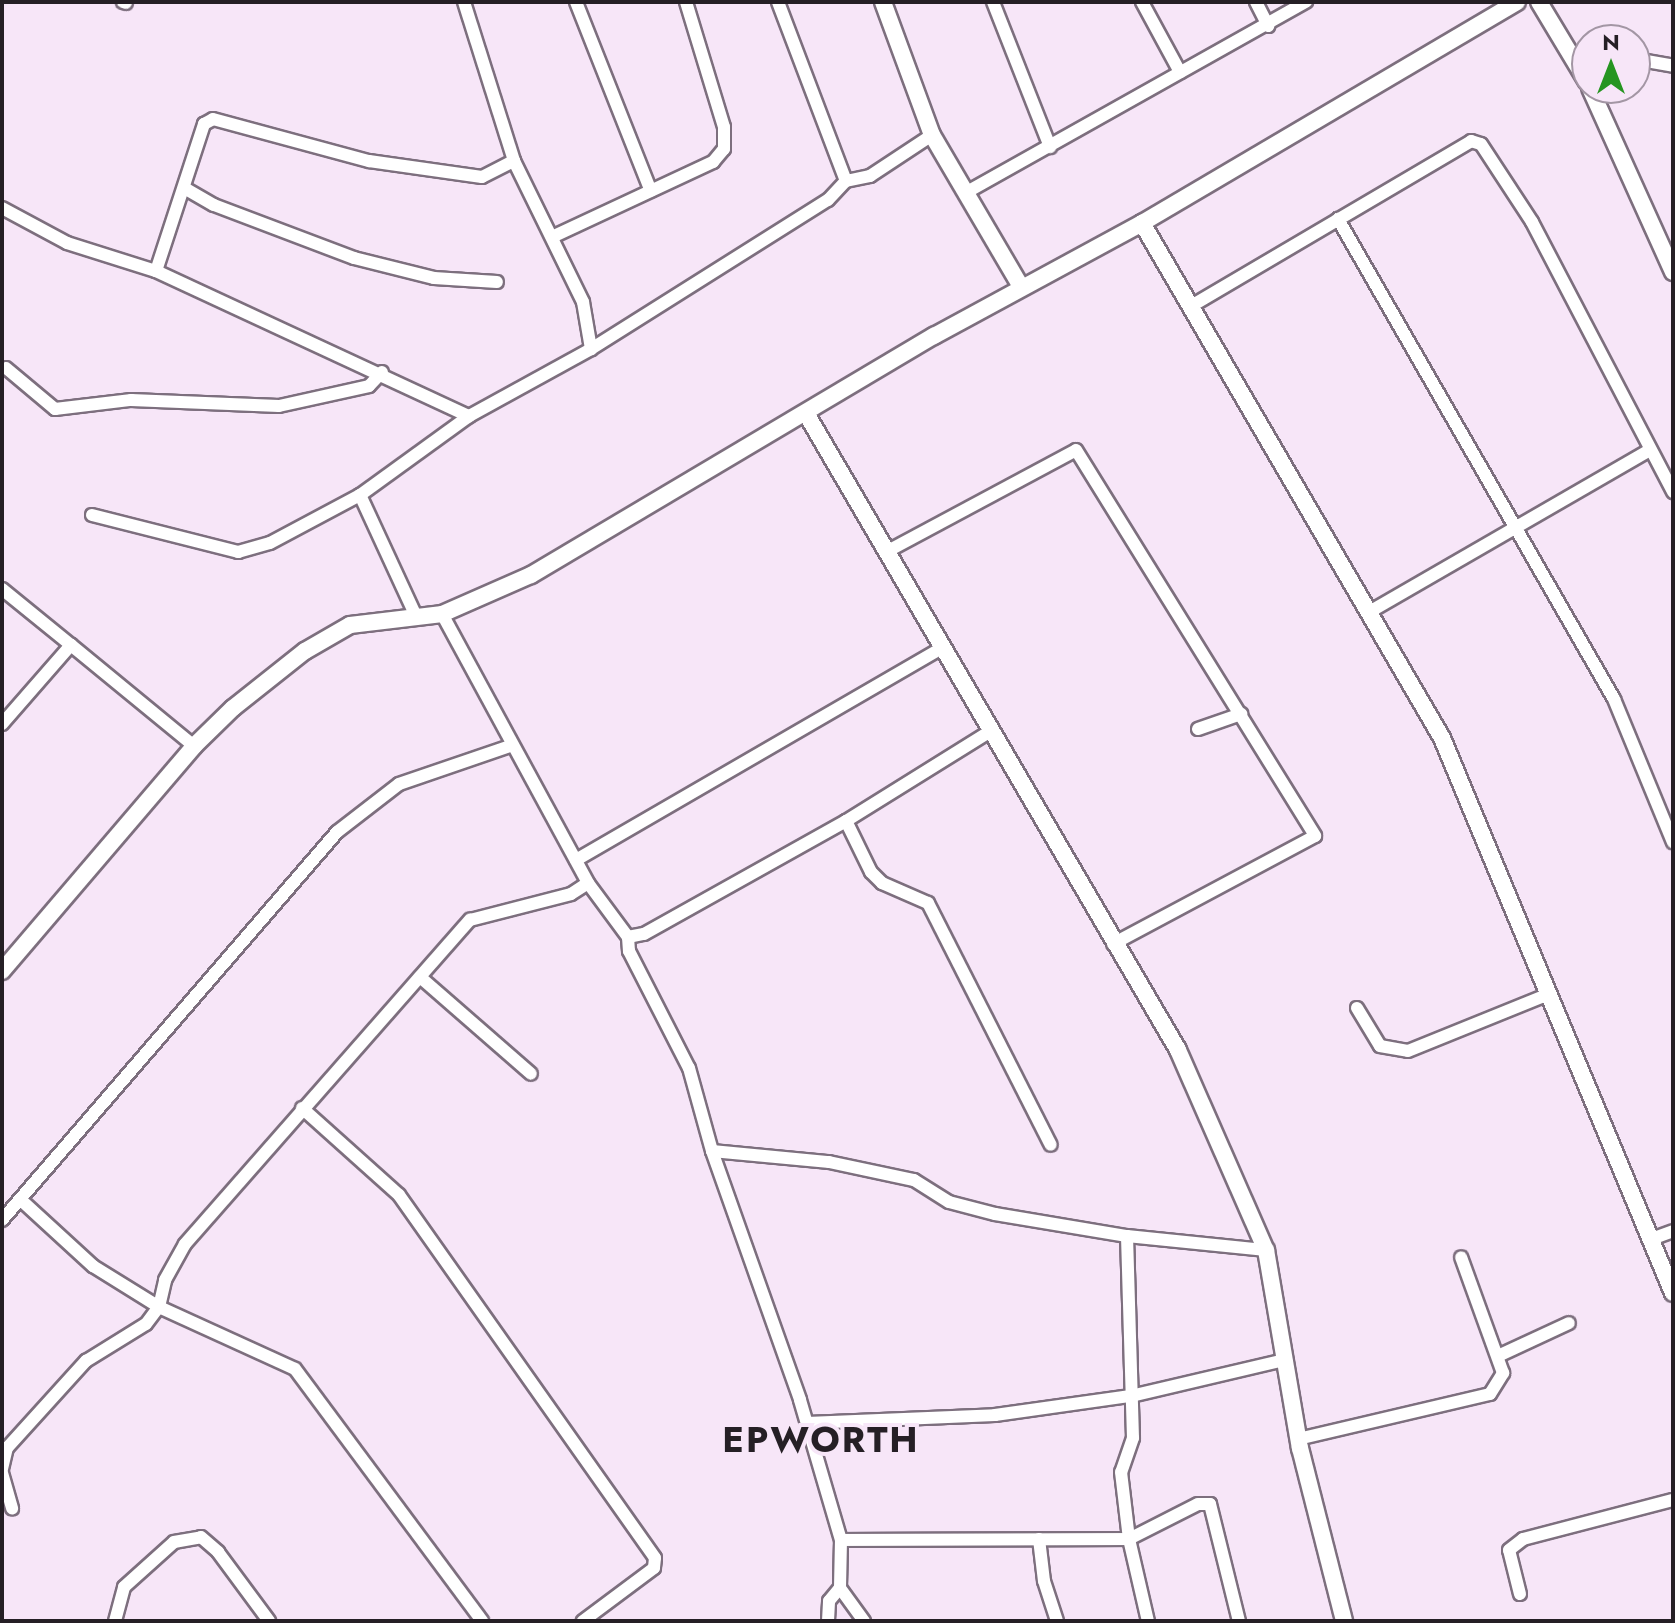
<!DOCTYPE html>
<html>
<head>
<meta charset="utf-8">
<style>
  body { margin:0 }
  #map { position:relative; width:1675px; height:1623px; overflow:hidden; background:#f7e6f8; font-family:Jost,sans-serif }
  div>[style] { position:absolute }
  .roads { filter:drop-shadow(2px 0 #7d6f7e) drop-shadow(-2px 0 #7d6f7e) drop-shadow(0 2px #7d6f7e) drop-shadow(0 -2px #7d6f7e) }
  .minor>* { height:12px; margin:-6px; padding:0 6px; transform-origin:6px; border-radius:6px; background:#fff }
  .tertiary>* { height:16px; margin:-8px; padding:0 8px; transform-origin:8px; border-radius:8px; background:#fff }
  span { translate:-50% -50%; white-space:nowrap; text-align:center; line-height:1.15; -webkit-text-stroke:8px #f7e6f8; paint-order:stroke }
  .district-label { font-size:36px; color:#251f25; font-weight:700; letter-spacing:2px }
  .frame { position:absolute; inset:0; border:4px solid #251f25; pointer-events:none }
  .north { position:absolute; left:1571px; top:24px; width:80px; height:80px; box-sizing:border-box; background:#f7e6f8; border:2px solid #a396a4; border-radius:50%; rotate:0deg; font-size:22px; font-weight:700; line-height:32px; text-align:center; color:#251f25 }
  .north::after { content:''; display:block; margin:auto; width:28px; height:36px; background:#269521; clip-path:polygon(50% 0,100% 100%,50% 72%,0 100%) }
</style>
</head>
<body>
<div id="map">
  <div class="roads">
    <div class="minor">
      <i style="left:123px;top:2px;width:3px;rotate:18deg"></i>
      <i style="left:464px;top:2px;width:167px;rotate:72.5deg"></i>
      <i style="left:514px;top:161px;width:157px;rotate:63.9deg"></i>
      <i style="left:583px;top:302px;width:48px;rotate:80.3deg"></i>
      <i style="left:576px;top:2px;width:203px;rotate:68.4deg"></i>
      <i style="left:778px;top:2px;width:191px;rotate:69.2deg"></i>
      <i style="left:993px;top:2px;width:156px;rotate:68.5deg"></i>
      <i style="left:1142px;top:2px;width:80px;rotate:61.5deg"></i>
      <i style="left:1256px;top:2px;width:27px;rotate:63deg"></i>
      <i style="left:1573px;top:53px;width:14px"></i>
      <i style="left:1635px;top:59px;width:39px;rotate:10deg"></i>
      <i style="left:186px;top:189px;width:32px;rotate:30deg"></i>
      <i style="left:214px;top:205px;width:150px;rotate:20.7deg"></i>
      <i style="left:354px;top:258px;width:82px;rotate:14deg"></i>
      <i style="left:434px;top:278px;width:63px;rotate:3.6deg"></i>
      <i style="left:967px;top:192px;width:389px;rotate:-29.3deg"></i>
      <i style="left:2px;top:208px;width:74px;rotate:28.3deg"></i>
      <i style="left:67px;top:243px;width:93px;rotate:17.5deg"></i>
      <i style="left:156px;top:271px;width:345px;rotate:24.9deg"></i>
      <i style="left:1338px;top:219px;width:554px;rotate:60.1deg"></i>
      <i style="left:1614px;top:699px;width:155px;rotate:67.6deg"></i>
      <i style="left:552px;top:237px;width:178px;rotate:-25deg"></i>
      <i style="left:713px;top:162px;width:17px;rotate:-50deg"></i>
      <i style="left:724px;top:149px;width:22px;rotate:-90deg"></i>
      <i style="left:724px;top:127px;width:131px;rotate:-106.9deg"></i>
      <i style="left:156px;top:271px;width:155px;rotate:-71.9deg"></i>
      <i style="left:204px;top:124px;width:10px;rotate:-29deg"></i>
      <i style="left:213px;top:119px;width:162px;rotate:15.1deg"></i>
      <i style="left:369px;top:161px;width:114px;rotate:8.1deg"></i>
      <i style="left:482px;top:177px;width:36px;rotate:-27deg"></i>
      <i style="left:1193px;top:305px;width:323px;rotate:-30.5deg"></i>
      <i style="left:1471px;top:141px;width:10px;rotate:17deg"></i>
      <i style="left:1481px;top:144px;width:93px;rotate:56.8deg"></i>
      <i style="left:1532px;top:222px;width:305px;rotate:62.4deg"></i>
      <i style="left:6px;top:368px;width:64px;rotate:39.9deg"></i>
      <i style="left:55px;top:409px;width:77px;rotate:-6.8deg"></i>
      <i style="left:131px;top:400px;width:148px;rotate:2.3deg"></i>
      <i style="left:279px;top:406px;width:92px;rotate:-12.5deg"></i>
      <i style="left:369px;top:386px;width:19px;rotate:-47deg"></i>
      <i style="left:360px;top:495px;width:131px;rotate:65.2deg"></i>
      <i style="left:92px;top:515px;width:151px;rotate:14.2deg"></i>
      <i style="left:238px;top:552px;width:33px;rotate:-16deg"></i>
      <i style="left:270px;top:543px;width:102px;rotate:-28.1deg"></i>
      <i style="left:360px;top:495px;width:135px;rotate:-35.9deg"></i>
      <i style="left:469px;top:416px;width:139px;rotate:-28.8deg"></i>
      <i style="left:591px;top:349px;width:280px;rotate:-32.2deg"></i>
      <i style="left:828px;top:200px;width:26px;rotate:-47deg"></i>
      <i style="left:846px;top:181px;width:25px;rotate:-12deg"></i>
      <i style="left:870px;top:176px;width:74px;rotate:-33.5deg"></i>
      <i style="left:888px;top:551px;width:213px;rotate:-28.2deg"></i>
      <i style="left:1076px;top:450px;width:454px;rotate:58.2deg"></i>
      <i style="left:1315px;top:836px;width:229px;rotate:151.9deg"></i>
      <i style="left:2px;top:589px;width:89px;rotate:39.1deg"></i>
      <i style="left:1371px;top:611px;width:322px;rotate:-30deg"></i>
      <i style="left:442px;top:614px;width:306px;rotate:61.5deg"></i>
      <i style="left:588px;top:883px;width:67px;rotate:53.5deg"></i>
      <i style="left:628px;top:937px;width:16px;rotate:-11deg"></i>
      <i style="left:644px;top:934px;width:231px;rotate:-29.2deg"></i>
      <i style="left:846px;top:821px;width:172px;rotate:-31.9deg"></i>
      <i style="left:2px;top:724px;width:105px;rotate:-48.9deg"></i>
      <i style="left:71px;top:645px;width:159px;rotate:39.4deg"></i>
      <i style="left:1198px;top:729px;width:46px;rotate:-19.2deg"></i>
      <i style="left:846px;top:821px;width:57px;rotate:63.9deg"></i>
      <i style="left:871px;top:872px;width:16px;rotate:45deg"></i>
      <i style="left:882px;top:883px;width:50px;rotate:23.5deg"></i>
      <i style="left:928px;top:903px;width:271px;rotate:63.1deg"></i>
      <i style="left:576px;top:860px;width:425px;rotate:-30.1deg"></i>
      <i style="left:628px;top:937px;width:14px;rotate:86deg"></i>
      <i style="left:629px;top:951px;width:131px;rotate:62.9deg"></i>
      <i style="left:689px;top:1068px;width:86px;rotate:74.5deg"></i>
      <i style="left:712px;top:1151px;width:264px;rotate:70.5deg"></i>
      <i style="left:800px;top:1400px;width:146px;rotate:73.7deg"></i>
      <i style="left:841px;top:1540px;width:48px;rotate:91.2deg"></i>
      <i style="left:840px;top:1588px;width:41px;rotate:54deg"></i>
      <i style="left:420px;top:977px;width:147px;rotate:41.1deg"></i>
      <i style="left:1357px;top:1008px;width:44px;rotate:58.8deg"></i>
      <i style="left:1380px;top:1046px;width:28px;rotate:10deg"></i>
      <i style="left:1408px;top:1051px;width:152px;rotate:-22deg"></i>
      <i style="left:302px;top:1108px;width:130px;rotate:41.9deg"></i>
      <i style="left:399px;top:1195px;width:444px;rotate:54.8deg"></i>
      <i style="left:655px;top:1558px;width:10px;rotate:96deg"></i>
      <i style="left:654px;top:1568px;width:89px;rotate:143.3deg"></i>
      <i style="left:712px;top:1151px;width:118px;rotate:5.4deg"></i>
      <i style="left:829px;top:1162px;width:87px;rotate:12deg"></i>
      <i style="left:914px;top:1180px;width:41px;rotate:32.2deg"></i>
      <i style="left:949px;top:1202px;width:48px;rotate:14.6deg"></i>
      <i style="left:995px;top:1214px;width:134px;rotate:9.5deg"></i>
      <i style="left:1127px;top:1236px;width:140px;rotate:5.8deg"></i>
      <i style="left:21px;top:1200px;width:98px;rotate:42.5deg"></i>
      <i style="left:93px;top:1266px;width:78px;rotate:31.8deg"></i>
      <i style="left:159px;top:1307px;width:149px;rotate:24.5deg"></i>
      <i style="left:295px;top:1369px;width:314px;rotate:53.4deg"></i>
      <i style="left:2px;top:1220px;width:513px;rotate:-49.19deg"></i>
      <i style="left:337px;top:832px;width:78px;rotate:-37.7deg"></i>
      <i style="left:399px;top:784px;width:117px;rotate:-18.9deg"></i>
      <i style="left:1127px;top:1236px;width:202px;rotate:88.3deg"></i>
      <i style="left:1133px;top:1438px;width:36px;rotate:109deg"></i>
      <i style="left:1121px;top:1472px;width:67px;rotate:83.2deg"></i>
      <i style="left:1129px;top:1539px;width:84px;rotate:77deg"></i>
      <i style="left:1654px;top:1238px;width:20px;rotate:-20deg"></i>
      <i style="left:1498px;top:1356px;width:78px;rotate:-24.9deg"></i>
      <i style="left:807px;top:1423px;width:188px;rotate:-2.4deg"></i>
      <i style="left:995px;top:1415px;width:137px;rotate:-8deg"></i>
      <i style="left:1131px;top:1396px;width:157px;rotate:-13.2deg"></i>
      <i style="left:1298px;top:1439px;width:197px;rotate:-13.2deg"></i>
      <i style="left:1490px;top:1394px;width:25px;rotate:-58deg"></i>
      <i style="left:1503px;top:1373px;width:123px;rotate:-109.9deg"></i>
      <i style="left:2px;top:1469px;width:22px;rotate:-77deg"></i>
      <i style="left:7px;top:1448px;width:118px;rotate:-47.8deg"></i>
      <i style="left:86px;top:1361px;width:70px;rotate:-31.7deg"></i>
      <i style="left:146px;top:1324px;width:21px;rotate:-53deg"></i>
      <i style="left:159px;top:1307px;width:28px;rotate:-77deg"></i>
      <i style="left:165px;top:1280px;width:41px;rotate:-60.9deg"></i>
      <i style="left:185px;top:1244px;width:432px;rotate:-48.7deg"></i>
      <i style="left:470px;top:920px;width:104px;rotate:-14.4deg"></i>
      <i style="left:571px;top:894px;width:20px;rotate:-33deg"></i>
      <i style="left:2px;top:1473px;width:37px;rotate:74deg"></i>
      <i style="left:1039px;top:1539px;width:42px;rotate:83.2deg"></i>
      <i style="left:1044px;top:1581px;width:42px;rotate:72deg"></i>
      <i style="left:841px;top:1540px;width:288px;rotate:-0.2deg"></i>
      <i style="left:1129px;top:1539px;width:77px;rotate:-26.9deg"></i>
      <i style="left:1198px;top:1504px;width:12px"></i>
      <i style="left:1210px;top:1504px;width:121px;rotate:76.1deg"></i>
      <i style="left:1520px;top:1594px;width:45px;rotate:-104deg"></i>
      <i style="left:1509px;top:1550px;width:18px;rotate:-38deg"></i>
      <i style="left:1523px;top:1539px;width:155px;rotate:-14.6deg"></i>
      <i style="left:115px;top:1621px;width:35px;rotate:-75deg"></i>
      <i style="left:124px;top:1587px;width:67px;rotate:-42deg"></i>
      <i style="left:174px;top:1542px;width:27px;rotate:-10deg"></i>
      <i style="left:201px;top:1537px;width:23px;rotate:41deg"></i>
      <i style="left:218px;top:1552px;width:86px;rotate:53.5deg"></i>
      <i style="left:828px;top:1621px;width:20px;rotate:-87deg"></i>
      <i style="left:829px;top:1601px;width:17px;rotate:-50deg"></i>
    </div>
    <div class="tertiary">
      <i style="left:883px;top:2px;width:142px;rotate:69.8deg"></i>
      <i style="left:932px;top:135px;width:176px;rotate:59.6deg"></i>
      <i style="left:1539px;top:2px;width:93px;rotate:59deg"></i>
      <i style="left:1590px;top:88px;width:202px;rotate:65.7deg"></i>
      <i style="left:1142px;top:223px;width:596px;rotate:59.78deg"></i>
      <i style="left:1442px;top:738px;width:601px;rotate:67.4deg"></i>
      <i style="left:807px;top:415px;width:735px;rotate:59.7deg"></i>
      <i style="left:1178px;top:1050px;width:219px;rotate:66.3deg"></i>
      <i style="left:1266px;top:1250px;width:201px;rotate:80.3deg"></i>
      <i style="left:1300px;top:1448px;width:179px;rotate:75.7deg"></i>
      <i style="left:2px;top:971px;width:296px;rotate:-49.5deg"></i>
      <i style="left:194px;top:746px;width:54px;rotate:-44.3deg"></i>
      <i style="left:233px;top:708px;width:92px;rotate:-38.4deg"></i>
      <i style="left:305px;top:651px;width:52px;rotate:-30deg"></i>
      <i style="left:350px;top:625px;width:93px;rotate:-6.8deg"></i>
      <i style="left:442px;top:614px;width:97px;rotate:-23.7deg"></i>
      <i style="left:531px;top:575px;width:469px;rotate:-30.7deg"></i>
      <i style="left:934px;top:336px;width:237px;rotate:-28.5deg"></i>
      <i style="left:1142px;top:223px;width:435px;rotate:-30.5deg"></i>
    </div>
  </div>
  <div class="district-label">
    <span style="left:821px;top:1440px">EPWORTH</span>
  </div>
  <div class="frame"></div>
  <div class="north">N</div>
</div>
</body>
</html>
